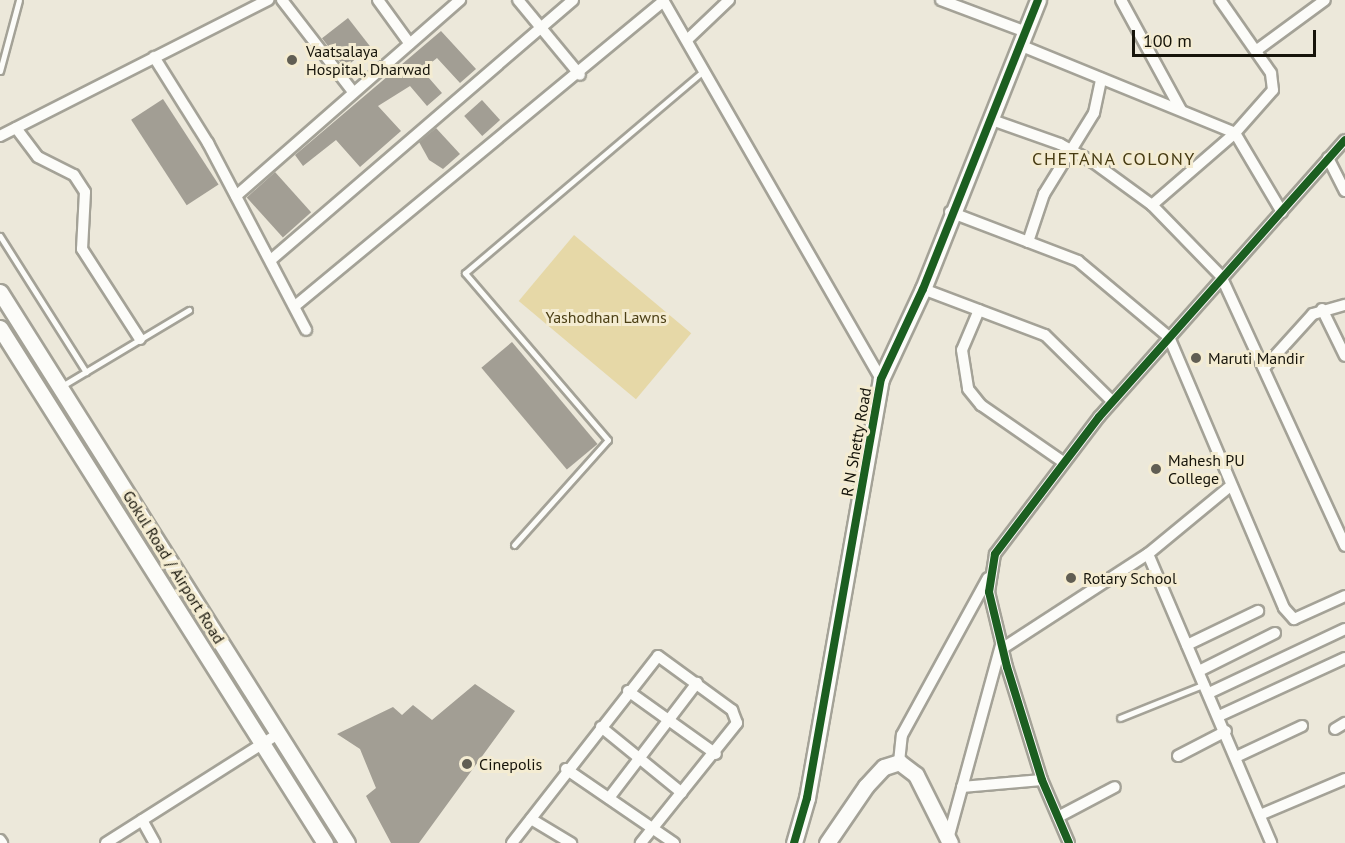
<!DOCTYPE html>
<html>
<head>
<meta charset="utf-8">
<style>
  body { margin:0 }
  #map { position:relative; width:1345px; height:843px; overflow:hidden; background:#ece8da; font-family:"PT Sans",sans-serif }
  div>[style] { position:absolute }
  .green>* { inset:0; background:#e6d8a7; transform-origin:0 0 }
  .building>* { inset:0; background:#a29e94; transform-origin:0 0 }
  .roads { filter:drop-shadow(2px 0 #a4a297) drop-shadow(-2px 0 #a4a297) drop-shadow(0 2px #a4a297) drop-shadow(0 -2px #a4a297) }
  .lane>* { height:5px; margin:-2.5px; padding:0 2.5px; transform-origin:2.5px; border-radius:2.5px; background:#fcfcf9 }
  .street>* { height:10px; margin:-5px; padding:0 5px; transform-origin:5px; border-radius:5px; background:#fcfcf9 }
  .secondary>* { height:15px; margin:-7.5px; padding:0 7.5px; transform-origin:7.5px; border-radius:7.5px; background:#fcfcf9 }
  .cycleway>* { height:8px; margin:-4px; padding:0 4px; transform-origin:4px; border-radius:4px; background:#1b5e20 }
  .dots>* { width:16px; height:16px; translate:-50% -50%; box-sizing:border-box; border:3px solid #f4ecd2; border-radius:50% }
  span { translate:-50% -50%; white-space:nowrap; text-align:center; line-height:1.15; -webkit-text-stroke:6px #f4ecd2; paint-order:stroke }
  .poi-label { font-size:16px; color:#16140a }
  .left { translate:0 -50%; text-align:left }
  .park-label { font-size:16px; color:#4c4016 }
  .street-label { font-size:16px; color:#16140a }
  .neighbourhood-label { font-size:18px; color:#473b12; letter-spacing:1.5px }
  .scale { position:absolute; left:1132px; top:30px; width:184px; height:27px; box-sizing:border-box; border:3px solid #16140a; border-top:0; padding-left:8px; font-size:18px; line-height:21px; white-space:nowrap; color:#16140a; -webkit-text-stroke:4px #f4ecd2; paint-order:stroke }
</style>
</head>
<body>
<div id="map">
  <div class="green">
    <i style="left:574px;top:235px;width:153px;height:86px;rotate:40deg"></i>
  </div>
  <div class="building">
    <i style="left:348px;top:18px;width:37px;height:33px;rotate:52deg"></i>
    <i style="clip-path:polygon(441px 31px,476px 69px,460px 83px,437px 58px,422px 70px,442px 93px,427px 106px,410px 86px,378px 106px,401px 131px,360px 167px,336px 140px,303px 166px,295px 155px)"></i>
    <i style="left:163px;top:99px;width:102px;height:38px;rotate:57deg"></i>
    <i style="left:482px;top:100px;width:27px;height:24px;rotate:48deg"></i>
    <i style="clip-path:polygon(436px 128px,460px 154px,443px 169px,429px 160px,419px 142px)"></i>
    <i style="left:275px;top:172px;width:54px;height:38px;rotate:48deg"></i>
    <i style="left:512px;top:342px;width:133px;height:40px;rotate:50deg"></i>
    <i style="clip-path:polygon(475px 684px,515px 711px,419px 843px,391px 843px,366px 796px,376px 788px,360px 749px,337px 734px,393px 707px,402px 715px,413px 705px,432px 720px)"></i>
  </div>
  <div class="roads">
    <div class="lane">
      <i style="left:0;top:71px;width:73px;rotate:-75deg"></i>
      <i style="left:0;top:236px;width:161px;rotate:57.7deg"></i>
      <i style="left:62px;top:386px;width:148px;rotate:-30.9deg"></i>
      <i style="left:514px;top:545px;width:141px;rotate:-48.2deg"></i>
      <i style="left:608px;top:440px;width:220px;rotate:-130.6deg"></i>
      <i style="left:465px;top:273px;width:314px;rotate:-40.3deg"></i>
      <i style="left:1120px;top:718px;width:92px;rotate:-21.8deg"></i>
    </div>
    <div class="street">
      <i style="left:282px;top:0;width:116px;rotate:52.3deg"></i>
      <i style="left:378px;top:0;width:54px;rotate:54deg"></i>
      <i style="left:518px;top:0;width:97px;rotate:50.4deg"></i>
      <i style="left:663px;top:0;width:437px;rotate:60.1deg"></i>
      <i style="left:941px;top:0;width:91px;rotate:20.6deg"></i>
      <i style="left:1121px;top:0;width:125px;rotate:61.4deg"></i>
      <i style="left:687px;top:40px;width:58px;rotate:-43.6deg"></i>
      <i style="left:1022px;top:46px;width:230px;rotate:22.2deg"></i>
      <i style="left:1235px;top:133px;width:92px;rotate:59.3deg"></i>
      <i style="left:1257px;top:50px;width:84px;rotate:-36.3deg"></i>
      <i style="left:154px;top:57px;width:102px;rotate:57.9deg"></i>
      <i style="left:208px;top:143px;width:211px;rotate:62.3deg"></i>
      <i style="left:992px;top:120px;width:72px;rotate:19.4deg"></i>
      <i style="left:1060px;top:144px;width:38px;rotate:29deg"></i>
      <i style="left:1093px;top:162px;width:73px;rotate:36.1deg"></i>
      <i style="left:1152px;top:205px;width:99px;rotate:45.8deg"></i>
      <i style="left:1221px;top:276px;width:297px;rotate:65.3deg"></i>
      <i style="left:16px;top:128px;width:36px;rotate:53deg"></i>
      <i style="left:38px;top:157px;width:40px;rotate:26.6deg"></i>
      <i style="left:74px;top:175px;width:20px;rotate:57deg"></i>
      <i style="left:85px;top:192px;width:57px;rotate:93deg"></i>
      <i style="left:82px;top:249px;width:107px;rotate:57.2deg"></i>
      <i style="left:0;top:136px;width:301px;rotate:-26.9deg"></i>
      <i style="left:1328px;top:158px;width:37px;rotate:63deg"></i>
      <i style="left:236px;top:196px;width:298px;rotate:-41.2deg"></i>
      <i style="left:1152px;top:205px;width:110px;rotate:-40.9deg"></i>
      <i style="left:1235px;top:133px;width:57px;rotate:-48.5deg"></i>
      <i style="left:1273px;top:90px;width:17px;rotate:-97deg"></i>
      <i style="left:1271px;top:73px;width:89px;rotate:-124.9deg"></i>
      <i style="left:950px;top:212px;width:137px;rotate:20.9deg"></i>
      <i style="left:1078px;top:261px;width:119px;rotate:39.9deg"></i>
      <i style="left:1169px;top:337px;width:294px;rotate:67deg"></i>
      <i style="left:1284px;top:608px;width:15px;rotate:48deg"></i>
      <i style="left:1294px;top:619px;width:56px;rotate:-24.3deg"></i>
      <i style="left:1028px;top:242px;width:51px;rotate:-71.6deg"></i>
      <i style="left:1044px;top:194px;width:95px;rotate:-58.3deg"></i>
      <i style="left:1094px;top:113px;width:35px;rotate:-78deg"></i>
      <i style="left:272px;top:259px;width:397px;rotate:-40.7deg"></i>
      <i style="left:923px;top:289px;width:130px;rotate:20.7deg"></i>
      <i style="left:1045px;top:335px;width:94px;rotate:44.6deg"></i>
      <i style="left:295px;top:306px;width:477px;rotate:-39.6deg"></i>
      <i style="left:1322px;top:309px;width:52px;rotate:63.9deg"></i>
      <i style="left:979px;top:310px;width:43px;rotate:113deg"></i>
      <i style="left:962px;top:350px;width:39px;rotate:81deg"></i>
      <i style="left:968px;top:389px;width:21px;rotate:51deg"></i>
      <i style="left:981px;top:405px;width:98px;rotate:34.7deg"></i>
      <i style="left:1264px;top:368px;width:73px;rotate:-47.8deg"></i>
      <i style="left:1313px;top:314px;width:33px;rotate:-16deg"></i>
      <i style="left:1228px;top:488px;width:104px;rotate:140.5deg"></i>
      <i style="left:1148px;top:554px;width:314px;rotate:66.9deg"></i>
      <i style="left:1187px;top:645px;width:79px;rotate:-25.6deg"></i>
      <i style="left:1003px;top:648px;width:173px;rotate:-33deg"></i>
      <i style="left:1199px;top:671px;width:85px;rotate:-26.6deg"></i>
      <i style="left:628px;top:691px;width:108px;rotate:35.6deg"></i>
      <i style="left:1209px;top:693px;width:150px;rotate:-25.2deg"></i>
      <i style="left:1219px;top:716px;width:139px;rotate:-24.7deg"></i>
      <i style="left:601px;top:727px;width:104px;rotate:39.2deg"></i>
      <i style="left:1335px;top:729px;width:12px;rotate:-31deg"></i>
      <i style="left:1178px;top:756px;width:54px;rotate:-27.5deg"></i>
      <i style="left:1236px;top:757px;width:73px;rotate:-25.2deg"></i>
      <i style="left:899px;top:762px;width:27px;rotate:-84deg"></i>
      <i style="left:902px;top:735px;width:179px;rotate:-61.3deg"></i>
      <i style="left:566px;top:769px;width:131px;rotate:34.4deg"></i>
      <i style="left:962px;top:787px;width:80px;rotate:-5deg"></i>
      <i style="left:609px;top:798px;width:145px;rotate:-52.6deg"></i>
      <i style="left:1260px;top:815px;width:92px;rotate:-23deg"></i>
      <i style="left:1058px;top:817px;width:64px;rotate:-27.8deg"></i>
      <i style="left:531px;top:819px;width:47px;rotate:31deg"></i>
      <i style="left:142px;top:820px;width:26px;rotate:61deg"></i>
      <i style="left:948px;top:839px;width:201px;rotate:-74.7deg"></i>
      <i style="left:0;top:840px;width:4px;rotate:56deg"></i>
      <i style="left:106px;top:843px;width:205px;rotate:-32.4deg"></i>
      <i style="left:512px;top:843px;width:237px;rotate:-52deg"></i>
      <i style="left:658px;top:656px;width:92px;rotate:36.1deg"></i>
      <i style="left:732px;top:710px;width:14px;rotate:69deg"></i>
      <i style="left:737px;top:723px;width:154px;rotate:128.7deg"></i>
      <i style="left:1069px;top:843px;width:69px;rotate:-113.2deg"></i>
      <i style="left:1042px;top:780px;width:118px;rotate:-107.2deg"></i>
      <i style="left:1007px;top:667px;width:77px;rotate:-103.5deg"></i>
      <i style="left:989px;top:592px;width:38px;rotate:-81deg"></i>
      <i style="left:995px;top:554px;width:172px;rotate:-52.8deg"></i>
      <i style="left:1099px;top:417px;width:370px;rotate:-48.4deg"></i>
    </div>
    <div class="secondary">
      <i style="left:0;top:292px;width:651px;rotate:57.8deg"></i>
      <i style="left:0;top:328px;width:609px;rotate:57.75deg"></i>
      <i style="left:794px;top:843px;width:47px;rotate:-73.9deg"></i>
      <i style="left:807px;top:798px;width:425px;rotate:-80deg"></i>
      <i style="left:881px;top:379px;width:99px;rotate:-65deg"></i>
      <i style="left:923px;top:289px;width:311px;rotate:-68.3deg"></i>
      <i style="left:827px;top:843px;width:69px;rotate:-55.6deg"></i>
      <i style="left:866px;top:786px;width:26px;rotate:-47deg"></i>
      <i style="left:884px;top:767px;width:16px;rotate:-18deg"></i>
      <i style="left:899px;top:762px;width:21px;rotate:37deg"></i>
      <i style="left:916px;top:775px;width:76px;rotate:63.4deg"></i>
    </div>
  </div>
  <div class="cycleway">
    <i style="left:794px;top:843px;width:47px;rotate:-73.9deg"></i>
    <i style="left:807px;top:798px;width:425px;rotate:-80deg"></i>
    <i style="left:881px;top:379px;width:99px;rotate:-65deg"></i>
    <i style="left:923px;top:289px;width:311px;rotate:-68.3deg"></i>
    <i style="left:1069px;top:843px;width:69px;rotate:-113.2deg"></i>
    <i style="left:1042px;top:780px;width:118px;rotate:-107.2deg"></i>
    <i style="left:1007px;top:667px;width:77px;rotate:-103.5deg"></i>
    <i style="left:989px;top:592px;width:38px;rotate:-81deg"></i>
    <i style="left:995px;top:554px;width:172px;rotate:-52.8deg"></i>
    <i style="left:1099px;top:417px;width:370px;rotate:-48.4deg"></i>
  </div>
  <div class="dots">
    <i style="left:292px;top:60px;background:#615e53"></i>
    <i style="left:1196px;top:358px;background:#615e53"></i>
    <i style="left:1156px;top:469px;background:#615e53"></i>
    <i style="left:1071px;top:578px;background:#615e53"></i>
    <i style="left:467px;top:764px;background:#615e53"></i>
  </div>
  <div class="poi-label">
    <span class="left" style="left:306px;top:60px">Vaatsalaya<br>Hospital, Dharwad</span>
    <span class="left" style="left:1208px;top:358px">Maruti Mandir</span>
    <span class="left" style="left:1168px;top:469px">Mahesh PU<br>College</span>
    <span class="left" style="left:1083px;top:578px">Rotary School</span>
    <span class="left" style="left:479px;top:764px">Cinepolis</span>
  </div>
  <div class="park-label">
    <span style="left:606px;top:317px">Yashodhan Lawns</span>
  </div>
  <div class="street-label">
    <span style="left:856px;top:442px;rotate:-80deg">R N Shetty Road</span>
    <span style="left:174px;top:567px;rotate:58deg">Gokul Road / Airport Road</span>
  </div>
  <div class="neighbourhood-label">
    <span style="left:1114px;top:159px">CHETANA COLONY</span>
  </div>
  <div class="scale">100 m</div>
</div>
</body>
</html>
